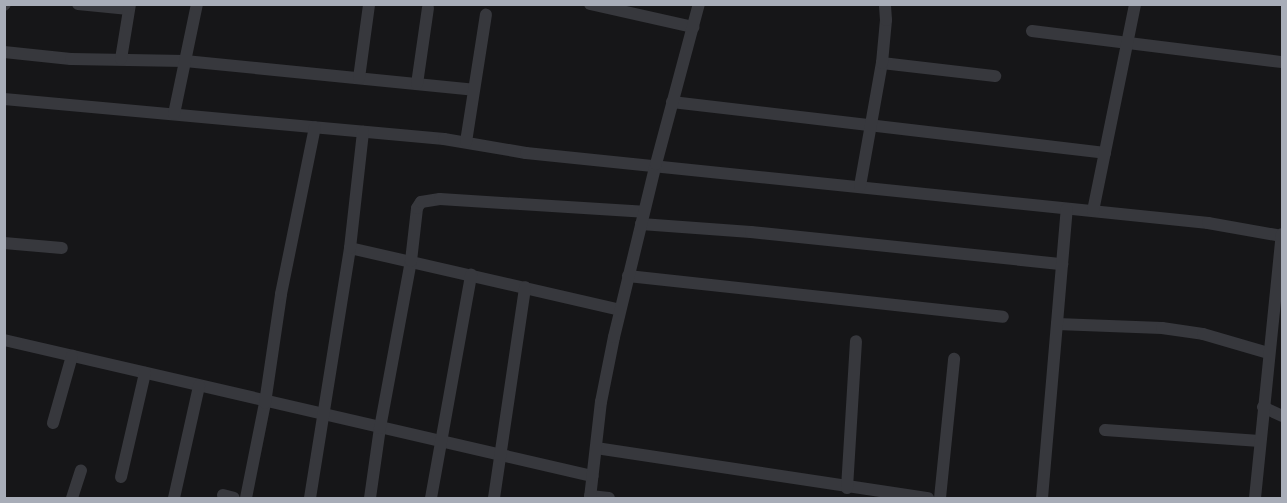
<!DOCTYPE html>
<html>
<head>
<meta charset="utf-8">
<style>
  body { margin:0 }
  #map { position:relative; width:1287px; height:503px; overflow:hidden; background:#161618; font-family:"Public Sans",sans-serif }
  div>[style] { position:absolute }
  .street>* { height:12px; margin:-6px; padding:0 6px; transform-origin:6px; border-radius:6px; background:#37383d }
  span { translate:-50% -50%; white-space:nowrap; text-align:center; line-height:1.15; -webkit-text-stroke:6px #111113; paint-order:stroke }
  .frame { position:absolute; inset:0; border:6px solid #a8adb8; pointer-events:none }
</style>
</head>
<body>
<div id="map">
  <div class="street">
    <i style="left:78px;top:4px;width:51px;rotate:5.6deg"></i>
    <i style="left:590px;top:4px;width:106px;rotate:12.6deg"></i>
    <i style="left:4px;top:5px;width:1px;rotate:-45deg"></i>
    <i style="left:1032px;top:31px;width:252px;rotate:7.1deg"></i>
    <i style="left:4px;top:52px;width:67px;rotate:6deg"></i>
    <i style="left:71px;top:59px;width:114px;rotate:1deg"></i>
    <i style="left:185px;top:61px;width:290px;rotate:5.7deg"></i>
    <i style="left:121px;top:59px;width:56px;rotate:-80.7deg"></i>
    <i style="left:882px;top:63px;width:114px;rotate:6.6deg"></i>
    <i style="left:359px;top:78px;width:74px;rotate:-82.2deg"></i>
    <i style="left:417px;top:84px;width:77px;rotate:-81.8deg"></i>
    <i style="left:4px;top:99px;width:442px;rotate:5.2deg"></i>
    <i style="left:444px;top:139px;width:83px;rotate:9.7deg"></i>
    <i style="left:526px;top:153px;width:686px;rotate:5.86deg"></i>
    <i style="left:1208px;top:223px;width:75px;rotate:10deg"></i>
    <i style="left:672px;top:102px;width:436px;rotate:6.7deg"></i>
    <i style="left:174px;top:114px;width:112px;rotate:-78.2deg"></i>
    <i style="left:466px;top:142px;width:129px;rotate:-81.1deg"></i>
    <i style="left:860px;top:186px;width:125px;rotate:-79.9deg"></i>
    <i style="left:882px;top:63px;width:43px;rotate:-84.7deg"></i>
    <i style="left:886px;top:20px;width:16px;rotate:-94deg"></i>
    <i style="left:1093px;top:211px;width:211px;rotate:-78.5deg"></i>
    <i style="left:641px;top:224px;width:110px;rotate:4.2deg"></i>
    <i style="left:751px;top:232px;width:313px;rotate:5.9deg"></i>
    <i style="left:4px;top:243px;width:58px;rotate:4.9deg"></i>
    <i style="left:350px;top:248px;width:277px;rotate:12.9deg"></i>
    <i style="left:628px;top:276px;width:377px;rotate:6.2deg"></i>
    <i style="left:1057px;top:324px;width:105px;rotate:2.2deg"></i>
    <i style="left:1162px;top:328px;width:41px;rotate:8.3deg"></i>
    <i style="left:1203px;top:334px;width:68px;rotate:16.3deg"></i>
    <i style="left:4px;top:340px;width:604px;rotate:13.02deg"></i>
    <i style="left:1263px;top:407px;width:21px;rotate:25deg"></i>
    <i style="left:53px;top:423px;width:70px;rotate:-74.2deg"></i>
    <i style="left:1105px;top:430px;width:155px;rotate:4.1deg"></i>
    <i style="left:596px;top:448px;width:336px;rotate:8.6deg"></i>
    <i style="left:121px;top:477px;width:107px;rotate:-77deg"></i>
    <i style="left:847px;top:488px;width:147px;rotate:-86.5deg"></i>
    <i style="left:223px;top:495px;width:11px;rotate:15deg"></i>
    <i style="left:590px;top:496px;width:19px;rotate:6deg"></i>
    <i style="left:72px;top:498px;width:29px;rotate:-72deg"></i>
    <i style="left:174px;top:498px;width:115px;rotate:-77.4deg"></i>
    <i style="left:246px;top:498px;width:97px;rotate:-78.7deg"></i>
    <i style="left:265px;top:403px;width:110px;rotate:-81.6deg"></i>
    <i style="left:281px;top:294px;width:170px;rotate:-78.5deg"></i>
    <i style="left:310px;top:498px;width:253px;rotate:-80.9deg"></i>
    <i style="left:350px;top:248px;width:117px;rotate:-83.6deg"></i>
    <i style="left:370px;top:498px;width:71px;rotate:-81.9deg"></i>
    <i style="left:380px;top:428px;width:170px;rotate:-79.5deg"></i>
    <i style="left:411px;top:261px;width:53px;rotate:-83.5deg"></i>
    <i style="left:417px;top:208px;width:7px;rotate:-56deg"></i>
    <i style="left:421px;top:202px;width:19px;rotate:-9deg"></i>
    <i style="left:440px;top:199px;width:204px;rotate:3.6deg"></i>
    <i style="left:431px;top:498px;width:227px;rotate:-79.8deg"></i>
    <i style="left:494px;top:498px;width:213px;rotate:-81.6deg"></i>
    <i style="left:590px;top:498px;width:97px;rotate:-83.5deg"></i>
    <i style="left:601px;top:402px;width:66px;rotate:-78.7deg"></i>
    <i style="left:614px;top:337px;width:178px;rotate:-76.4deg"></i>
    <i style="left:656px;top:164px;width:166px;rotate:-75deg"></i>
    <i style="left:940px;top:498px;width:140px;rotate:-84.2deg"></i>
    <i style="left:1042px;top:498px;width:290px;rotate:-85.1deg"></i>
    <i style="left:1255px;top:498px;width:265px;rotate:-84.2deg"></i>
  </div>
  <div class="frame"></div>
</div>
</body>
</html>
